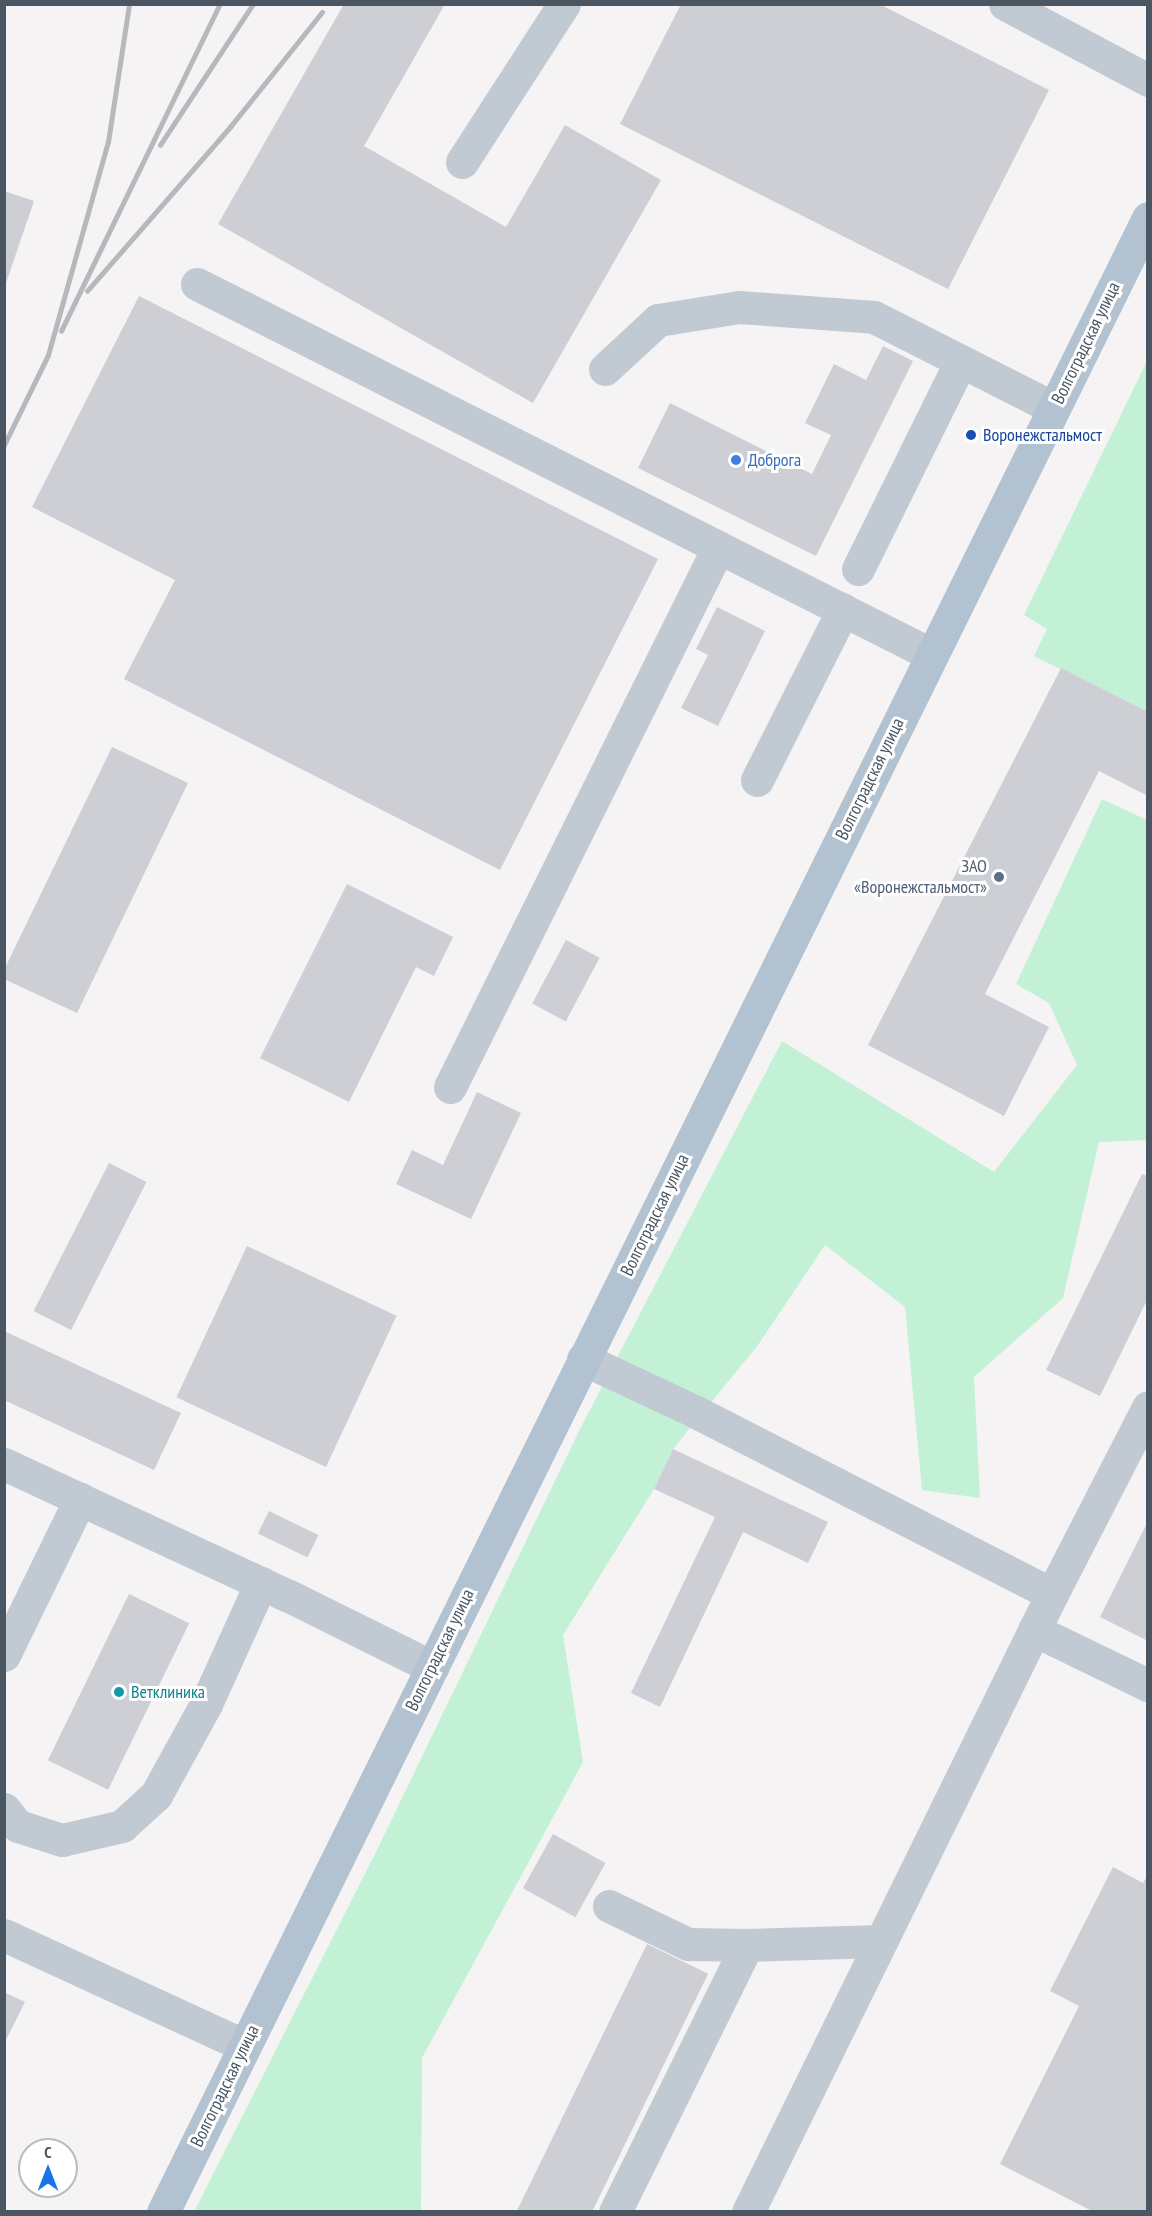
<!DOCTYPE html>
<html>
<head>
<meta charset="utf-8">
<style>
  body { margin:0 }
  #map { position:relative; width:1152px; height:2216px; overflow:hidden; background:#f5f3f3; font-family:"PT Sans Narrow",sans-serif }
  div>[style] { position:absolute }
  .green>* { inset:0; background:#c3f1d5 }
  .building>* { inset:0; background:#cdcfd5; transform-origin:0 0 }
  .minor>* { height:33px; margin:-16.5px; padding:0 16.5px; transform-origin:16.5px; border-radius:16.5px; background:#c1cad2 }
  .major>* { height:33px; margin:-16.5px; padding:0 16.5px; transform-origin:16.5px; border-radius:16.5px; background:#b3c2d1 }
  .rail>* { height:4.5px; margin:-2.25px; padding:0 2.25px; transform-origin:2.25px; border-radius:2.25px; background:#b5b8bd }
  .dots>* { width:16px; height:16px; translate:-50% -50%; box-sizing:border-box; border:3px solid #fff; border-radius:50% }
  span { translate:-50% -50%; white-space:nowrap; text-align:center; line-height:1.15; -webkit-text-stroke:6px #fff; paint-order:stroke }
  .street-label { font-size:18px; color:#4a5661 }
  .transit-label { font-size:18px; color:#164399 }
  .left { translate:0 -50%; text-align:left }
  .shop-label { font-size:18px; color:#366cbe }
  .service-label { font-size:18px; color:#4e5e75 }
  .right { translate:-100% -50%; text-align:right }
  .culture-label { font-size:18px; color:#0d838f }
  .frame { position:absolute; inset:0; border:6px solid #4a5661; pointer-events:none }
  .north { position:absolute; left:18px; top:2138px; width:60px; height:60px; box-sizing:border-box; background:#fff; border:2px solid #b7bbc0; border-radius:50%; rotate:0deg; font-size:16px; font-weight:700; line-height:24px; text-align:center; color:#4a5661 }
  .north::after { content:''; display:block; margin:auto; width:21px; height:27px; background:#1a73e8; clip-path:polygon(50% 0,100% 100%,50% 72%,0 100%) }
</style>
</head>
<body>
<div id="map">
  <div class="green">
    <i style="clip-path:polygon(1147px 361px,1147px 712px,1034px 656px,1047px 629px,1024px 615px)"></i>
    <i style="clip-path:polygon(1102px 799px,1147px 820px,1147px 1140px,1099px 1142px,1063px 1298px,974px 1377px,980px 1498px,922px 1490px,905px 1307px,825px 1245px,758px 1345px,673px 1449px,654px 1489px,563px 1635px,583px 1762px,422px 2058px,421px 2211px,194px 2212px,377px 1850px,580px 1429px,782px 1041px,994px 1172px,1077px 1065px,1049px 1003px,1016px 984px)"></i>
  </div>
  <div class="building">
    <i style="clip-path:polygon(344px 4px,445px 4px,364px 146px,506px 227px,565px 125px,661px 180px,533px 403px,218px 224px)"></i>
    <i style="clip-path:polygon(681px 4px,879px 4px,1049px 90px,948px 289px,620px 124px)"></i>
    <i style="clip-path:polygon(4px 191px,34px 201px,5px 286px,4px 286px)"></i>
    <i style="clip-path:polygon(139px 296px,658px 559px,500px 870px,124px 679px,175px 580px,32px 507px)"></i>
    <i style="clip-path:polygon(883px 346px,913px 361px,816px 556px,638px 468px,670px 403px,812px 474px,831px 435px,805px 423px,834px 364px,866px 380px)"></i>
    <i style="clip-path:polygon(717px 607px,765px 631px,718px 726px,681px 708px,708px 655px,696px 649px)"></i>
    <i style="clip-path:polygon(1061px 668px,1148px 712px,1148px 796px,1099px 771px,985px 994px,1049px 1027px,1004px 1116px,868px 1045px)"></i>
    <i style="clip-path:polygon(112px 747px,188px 783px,77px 1013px,4px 979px,4px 970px)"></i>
    <i style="clip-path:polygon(347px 884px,453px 937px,434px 976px,416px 967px,349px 1102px,260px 1058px)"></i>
    <i style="left:566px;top:940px;width:38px;height:72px;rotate:28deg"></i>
    <i style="clip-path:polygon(477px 1092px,521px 1113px,471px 1219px,396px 1184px,412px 1150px,443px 1165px)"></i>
    <i style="left:109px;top:1163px;width:42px;height:166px;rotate:27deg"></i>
    <i style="clip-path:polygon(1142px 1174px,1148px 1176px,1148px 1298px,1100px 1396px,1046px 1370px)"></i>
    <i style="left:247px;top:1246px;width:165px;height:167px;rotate:25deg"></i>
    <i style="clip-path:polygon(4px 1331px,181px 1413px,154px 1470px,4px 1400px)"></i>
    <i style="clip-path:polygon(673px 1449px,828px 1522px,808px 1563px,743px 1532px,660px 1707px,631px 1693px,715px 1517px,654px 1489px)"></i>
    <i style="left:269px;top:1511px;width:55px;height:25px;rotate:26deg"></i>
    <i style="clip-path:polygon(1148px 1521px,1148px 1641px,1100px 1617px)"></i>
    <i style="left:129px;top:1594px;width:67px;height:185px;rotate:26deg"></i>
    <i style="left:553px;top:1834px;width:60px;height:62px;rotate:29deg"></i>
    <i style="clip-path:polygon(1113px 1867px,1143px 1883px,1148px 1875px,1148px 2212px,1094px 2212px,1000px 2164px,1079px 2006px,1050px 1991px)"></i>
    <i style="left:647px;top:1944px;width:68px;height:300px;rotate:26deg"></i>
    <i style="clip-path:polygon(4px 1992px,25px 2002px,4px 2044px)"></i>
  </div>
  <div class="minor">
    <i style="left:1005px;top:4px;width:162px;rotate:28deg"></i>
    <i style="left:462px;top:162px;width:188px;rotate:-57.2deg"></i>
    <i style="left:197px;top:284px;width:823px;rotate:26.78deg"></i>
    <i style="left:605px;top:369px;width:72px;rotate:-42.8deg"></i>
    <i style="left:658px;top:320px;width:82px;rotate:-9.1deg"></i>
    <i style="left:739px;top:307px;width:135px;rotate:4.2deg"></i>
    <i style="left:874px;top:317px;width:201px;rotate:26.9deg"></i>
    <i style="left:858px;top:569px;width:232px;rotate:-63.7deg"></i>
    <i style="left:757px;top:780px;width:191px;rotate:-63.2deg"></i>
    <i style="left:450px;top:1087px;width:602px;rotate:-63.56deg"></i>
    <i style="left:583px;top:1359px;width:123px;rotate:25.1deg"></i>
    <i style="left:694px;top:1411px;width:402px;rotate:27.1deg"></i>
    <i style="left:4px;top:1464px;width:314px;rotate:24.9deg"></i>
    <i style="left:289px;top:1596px;width:160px;rotate:26.4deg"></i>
    <i style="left:1034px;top:1630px;width:127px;rotate:25.8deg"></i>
    <i style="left:4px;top:1655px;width:174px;rotate:-64deg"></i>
    <i style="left:4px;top:1809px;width:22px;rotate:51deg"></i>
    <i style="left:18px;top:1826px;width:46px;rotate:17.7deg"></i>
    <i style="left:62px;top:1840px;width:62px;rotate:-13.1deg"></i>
    <i style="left:122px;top:1826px;width:46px;rotate:-42.4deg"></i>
    <i style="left:156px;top:1795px;width:104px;rotate:-61.2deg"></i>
    <i style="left:206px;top:1704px;width:133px;rotate:-65.6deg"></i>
    <i style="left:609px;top:1906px;width:88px;rotate:25.7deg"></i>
    <i style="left:688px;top:1944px;width:59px;rotate:1deg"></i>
    <i style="left:4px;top:1935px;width:265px;rotate:24.7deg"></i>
    <i style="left:615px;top:2212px;width:298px;rotate:-63.7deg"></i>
    <i style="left:747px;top:1945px;width:134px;rotate:-1.7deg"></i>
    <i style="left:748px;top:2212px;width:689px;rotate:-63.81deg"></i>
    <i style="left:1052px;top:1594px;width:210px;rotate:-62.8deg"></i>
  </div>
  <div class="major">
    <i style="left:163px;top:2212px;width:2224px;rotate:-63.71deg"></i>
  </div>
  <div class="rail">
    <i style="left:160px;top:145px;width:169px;rotate:-56.6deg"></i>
    <i style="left:87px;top:291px;width:218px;rotate:-48.9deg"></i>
    <i style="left:230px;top:127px;width:147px;rotate:-51.3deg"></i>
    <i style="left:61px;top:331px;width:364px;rotate:-64.1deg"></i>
    <i style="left:4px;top:445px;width:100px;rotate:-63.9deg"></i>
    <i style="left:48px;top:355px;width:221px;rotate:-74.3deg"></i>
    <i style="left:108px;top:142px;width:140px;rotate:-81.3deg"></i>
  </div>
  <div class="dots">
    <i style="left:971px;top:435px;background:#1a4fb4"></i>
    <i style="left:736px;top:460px;background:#3f7fe0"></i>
    <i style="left:999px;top:877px;background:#5c6f8a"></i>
    <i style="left:119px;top:1692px;background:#0f9aa8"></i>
  </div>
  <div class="street-label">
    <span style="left:1086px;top:343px;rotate:-64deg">Волгоградская улица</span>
    <span style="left:870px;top:779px;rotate:-64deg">Волгоградская улица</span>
    <span style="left:655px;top:1215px;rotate:-64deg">Волгоградская улица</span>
    <span style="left:440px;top:1650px;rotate:-64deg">Волгоградская улица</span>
    <span style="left:225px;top:2086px;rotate:-64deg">Волгоградская улица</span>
  </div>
  <div class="transit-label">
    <span class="left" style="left:983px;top:435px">Воронежстальмост</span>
  </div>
  <div class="shop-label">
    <span class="left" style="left:748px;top:460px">Доброга</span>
  </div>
  <div class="service-label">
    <span class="right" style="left:987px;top:877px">ЗАО<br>«Воронежстальмост»</span>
  </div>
  <div class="culture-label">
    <span class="left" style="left:131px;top:1692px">Ветклиника</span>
  </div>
  <div class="frame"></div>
  <div class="north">С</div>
</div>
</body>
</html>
